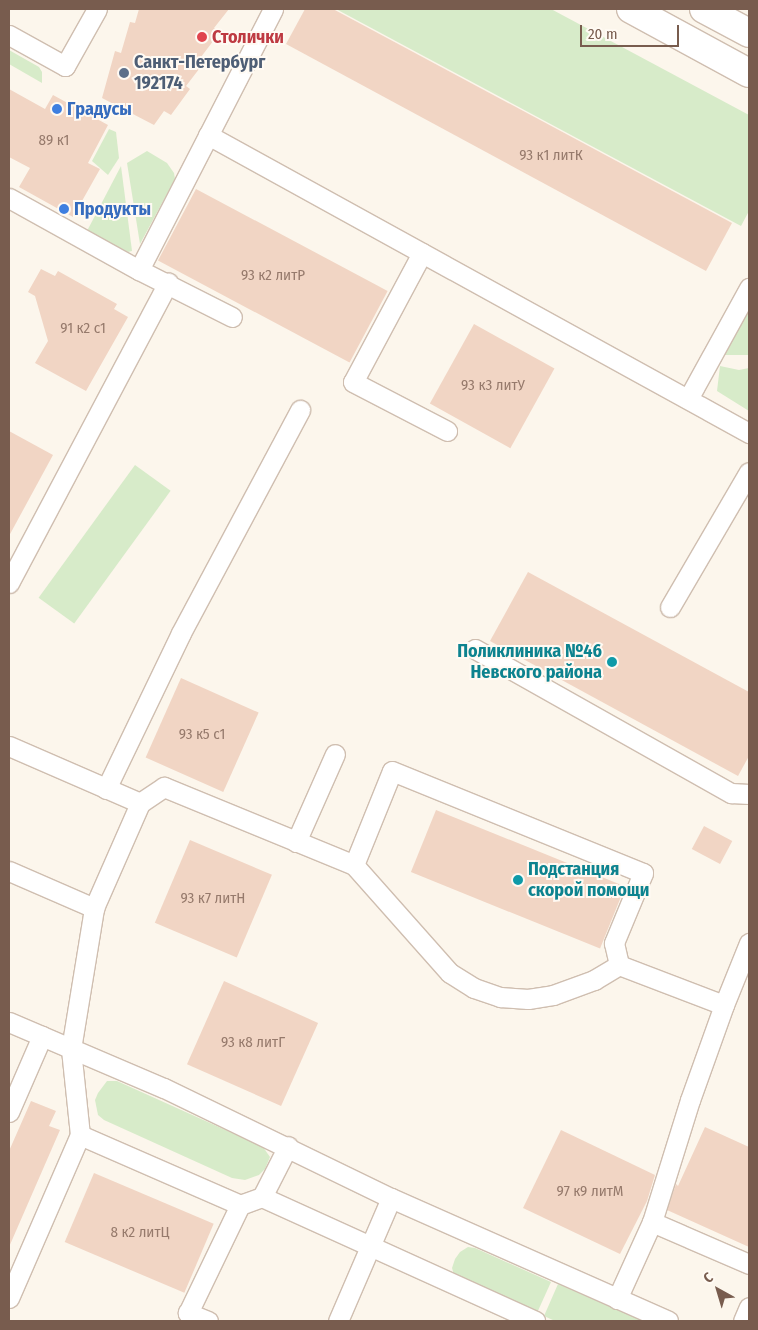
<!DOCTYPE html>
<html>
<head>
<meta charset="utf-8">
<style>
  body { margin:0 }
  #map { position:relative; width:758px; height:1330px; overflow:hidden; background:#fcf6ec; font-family:"Fira Sans Condensed",sans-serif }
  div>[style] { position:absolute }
  .green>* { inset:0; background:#d7ebc9; transform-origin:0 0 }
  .building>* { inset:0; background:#f1d5c4; transform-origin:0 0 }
  .roads { filter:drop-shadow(1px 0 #cfbeb0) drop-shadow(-1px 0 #cfbeb0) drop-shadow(0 1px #cfbeb0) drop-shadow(0 -1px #cfbeb0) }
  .service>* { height:19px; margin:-9.5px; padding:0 9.5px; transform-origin:9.5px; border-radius:9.5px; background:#fff }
  .secondary>* { height:28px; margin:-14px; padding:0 14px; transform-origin:14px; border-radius:14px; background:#fff }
  .dots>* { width:14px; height:14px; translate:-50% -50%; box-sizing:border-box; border:2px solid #fffaf3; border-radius:50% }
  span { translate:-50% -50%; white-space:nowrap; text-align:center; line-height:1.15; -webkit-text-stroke:4px #fffaf3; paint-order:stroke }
  .number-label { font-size:15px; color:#967a6c }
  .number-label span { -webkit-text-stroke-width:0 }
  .health-label { font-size:18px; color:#be3a42; font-weight:700 }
  .left { translate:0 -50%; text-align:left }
  .service-label { font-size:18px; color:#4e5e75; font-weight:700 }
  .shop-label { font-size:18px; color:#366cbe; font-weight:700 }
  .culture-label { font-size:18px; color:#0d838f; font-weight:700 }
  .right { translate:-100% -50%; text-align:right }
  .frame { position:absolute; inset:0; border:10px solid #785c4e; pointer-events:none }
  .north { position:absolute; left:693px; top:1265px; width:50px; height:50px; -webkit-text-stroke:4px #fffaf3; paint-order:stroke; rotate:321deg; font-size:14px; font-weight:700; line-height:20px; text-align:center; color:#785c4e }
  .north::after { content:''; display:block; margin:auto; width:18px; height:22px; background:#785c4e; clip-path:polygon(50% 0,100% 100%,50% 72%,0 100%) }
  .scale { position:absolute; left:580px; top:25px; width:99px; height:22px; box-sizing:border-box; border:2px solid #785c4e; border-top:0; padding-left:6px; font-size:15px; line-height:18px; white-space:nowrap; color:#785c4e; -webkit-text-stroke:4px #fffaf3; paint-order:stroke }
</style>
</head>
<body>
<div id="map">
  <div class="green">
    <i style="clip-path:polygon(336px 9px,551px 9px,749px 115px,749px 211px,741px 226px)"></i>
    <i style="clip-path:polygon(9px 50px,39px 67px,42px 72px,42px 83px,9px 64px)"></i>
    <i style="clip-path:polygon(109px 129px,116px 132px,119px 158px,108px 175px,92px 161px)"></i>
    <i style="clip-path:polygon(147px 151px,167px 163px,174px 173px,175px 179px,140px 244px,127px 163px)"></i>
    <i style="clip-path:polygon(121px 166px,132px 251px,128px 252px,87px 231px)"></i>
    <i style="clip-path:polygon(749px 305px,749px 355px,723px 355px)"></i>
    <i style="clip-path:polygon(720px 366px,739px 370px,749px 368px,749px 411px,717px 391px)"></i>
    <i style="left:135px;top:465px;width:44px;height:164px;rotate:36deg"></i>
    <i style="clip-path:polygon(107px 1081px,117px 1081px,263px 1147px,270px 1157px,265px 1169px,259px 1175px,245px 1180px,232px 1178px,104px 1120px,98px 1115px,95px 1100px,98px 1093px)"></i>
    <i style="clip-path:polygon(468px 1247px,475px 1248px,551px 1282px,537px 1313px,454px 1275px,452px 1268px,455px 1259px,460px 1252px)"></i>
    <i style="clip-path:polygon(558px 1284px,643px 1321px,555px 1321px,544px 1316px)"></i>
  </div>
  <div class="building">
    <i style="clip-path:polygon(139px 9px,229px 9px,214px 28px,220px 32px,201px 57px,206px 60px,186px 86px,190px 89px,171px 115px,164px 111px,154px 125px,102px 98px,115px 51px,121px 53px,130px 22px,135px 23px)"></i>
    <i style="clip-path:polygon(305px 9px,333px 9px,732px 223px,706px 271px,286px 44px)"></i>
    <i style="clip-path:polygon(9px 89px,45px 109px,53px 95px,108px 125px,88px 163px,100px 169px,73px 217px,19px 187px,30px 168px,9px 157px)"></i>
    <i style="left:196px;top:189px;width:217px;height:81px;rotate:28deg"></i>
    <i style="clip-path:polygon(41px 269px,55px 276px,58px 271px,117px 304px,114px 309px,128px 317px,86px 391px,35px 363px,48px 341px,35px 296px,28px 292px)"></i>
    <i style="left:474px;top:324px;width:92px;height:91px;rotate:29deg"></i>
    <i style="clip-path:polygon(9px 431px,53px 455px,9px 536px)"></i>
    <i style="clip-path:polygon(528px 572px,749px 692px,749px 756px,738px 776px,490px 641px)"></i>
    <i style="left:181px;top:678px;width:85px;height:87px;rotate:24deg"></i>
    <i style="left:436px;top:810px;width:204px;height:67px;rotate:22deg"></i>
    <i style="left:704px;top:826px;width:32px;height:26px;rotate:28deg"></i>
    <i style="left:190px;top:840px;width:89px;height:90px;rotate:23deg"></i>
    <i style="left:224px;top:981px;width:103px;height:91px;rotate:24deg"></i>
    <i style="clip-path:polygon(31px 1101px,56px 1111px,49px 1126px,60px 1130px,9px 1247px,9px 1151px)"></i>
    <i style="clip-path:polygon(705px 1127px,749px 1147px,749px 1247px,667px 1210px,676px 1184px,678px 1186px)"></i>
    <i style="clip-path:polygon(561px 1130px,655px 1175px,647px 1201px,620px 1254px,523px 1208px)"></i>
    <i style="left:94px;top:1173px;width:130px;height:75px;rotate:23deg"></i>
  </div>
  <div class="roads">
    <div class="service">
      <i style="left:9px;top:35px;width:64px;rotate:29deg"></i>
      <i style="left:65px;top:66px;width:65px;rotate:-60.7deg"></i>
      <i style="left:208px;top:135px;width:618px;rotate:28.85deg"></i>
      <i style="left:9px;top:198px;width:149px;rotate:29deg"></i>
      <i style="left:139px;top:270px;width:104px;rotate:26.8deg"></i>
      <i style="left:422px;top:253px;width:146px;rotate:118.1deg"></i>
      <i style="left:353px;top:382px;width:106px;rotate:27.5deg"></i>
      <i style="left:139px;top:270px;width:293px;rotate:-62.8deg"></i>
      <i style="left:688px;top:399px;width:127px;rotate:-61.2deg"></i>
      <i style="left:9px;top:583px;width:340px;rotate:-62.1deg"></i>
      <i style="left:670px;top:607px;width:156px;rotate:-59.7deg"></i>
      <i style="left:475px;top:649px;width:294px;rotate:29.4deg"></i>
      <i style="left:731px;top:793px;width:18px;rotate:3deg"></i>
      <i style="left:9px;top:746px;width:143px;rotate:23.5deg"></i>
      <i style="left:106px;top:789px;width:173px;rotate:-64.3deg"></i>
      <i style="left:181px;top:633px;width:253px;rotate:-61.9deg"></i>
      <i style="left:296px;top:842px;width:96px;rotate:-66.1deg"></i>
      <i style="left:354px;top:865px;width:101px;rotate:-68deg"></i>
      <i style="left:392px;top:771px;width:271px;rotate:22.1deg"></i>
      <i style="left:643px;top:873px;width:76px;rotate:112.5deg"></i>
      <i style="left:614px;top:943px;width:23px;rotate:77deg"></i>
      <i style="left:9px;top:871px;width:93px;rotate:23.5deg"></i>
      <i style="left:9px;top:1022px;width:168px;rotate:23.1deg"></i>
      <i style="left:164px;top:1088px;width:252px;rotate:25.9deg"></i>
      <i style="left:391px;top:1198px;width:303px;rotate:23.9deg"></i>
      <i style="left:9px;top:1112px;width:83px;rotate:-66.5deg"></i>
      <i style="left:80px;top:1135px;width:175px;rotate:23.6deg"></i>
      <i style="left:262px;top:1197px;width:300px;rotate:24.4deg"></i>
      <i style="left:652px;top:1222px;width:106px;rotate:23.4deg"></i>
      <i style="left:9px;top:1298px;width:178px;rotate:-66.5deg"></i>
      <i style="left:80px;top:1135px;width:86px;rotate:-96deg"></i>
      <i style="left:71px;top:1049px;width:143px;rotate:-80.7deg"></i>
      <i style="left:94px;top:908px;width:115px;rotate:-66.3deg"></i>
      <i style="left:140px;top:803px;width:29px;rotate:-34deg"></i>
      <i style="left:164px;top:787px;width:205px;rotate:22.3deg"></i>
      <i style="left:354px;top:865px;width:144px;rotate:48.4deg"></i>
      <i style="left:450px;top:973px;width:28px;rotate:32deg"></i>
      <i style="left:474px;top:988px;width:28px;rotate:19deg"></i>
      <i style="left:500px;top:997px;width:28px;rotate:4deg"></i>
      <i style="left:528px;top:999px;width:25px;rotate:-9deg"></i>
      <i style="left:553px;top:995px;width:44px;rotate:-20.1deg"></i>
      <i style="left:594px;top:980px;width:29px;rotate:-31deg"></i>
      <i style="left:619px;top:965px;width:112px;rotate:20.9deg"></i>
      <i style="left:617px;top:1299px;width:85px;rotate:-65.6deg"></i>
      <i style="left:652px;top:1222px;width:128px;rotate:-72.7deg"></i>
      <i style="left:690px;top:1100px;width:101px;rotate:-70.3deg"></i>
      <i style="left:724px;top:1005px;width:67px;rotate:-68deg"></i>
      <i style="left:208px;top:1321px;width:22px;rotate:-158deg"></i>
      <i style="left:188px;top:1313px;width:120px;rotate:-64.3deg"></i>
      <i style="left:240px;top:1205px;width:23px;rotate:-20deg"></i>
      <i style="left:262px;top:1197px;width:57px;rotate:-63deg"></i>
      <i style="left:338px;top:1321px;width:134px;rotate:-66.7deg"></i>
      <i style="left:743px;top:1321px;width:15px;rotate:-67deg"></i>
    </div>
    <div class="secondary">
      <i style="left:631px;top:9px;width:134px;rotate:28.5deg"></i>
      <i style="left:704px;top:9px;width:51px;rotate:28.1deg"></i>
    </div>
  </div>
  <div class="dots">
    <i style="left:202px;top:37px;background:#e0444e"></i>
    <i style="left:124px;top:73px;background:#5c6f8a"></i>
    <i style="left:57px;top:109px;background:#3f7fe0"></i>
    <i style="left:64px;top:209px;background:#3f7fe0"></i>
    <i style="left:612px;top:662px;background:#0f9aa8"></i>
    <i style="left:518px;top:880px;background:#0f9aa8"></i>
  </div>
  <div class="number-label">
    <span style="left:54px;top:141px">89 к1</span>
    <span style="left:551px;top:156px">93 к1 литК</span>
    <span style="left:273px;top:276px">93 к2 литР</span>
    <span style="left:83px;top:329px">91 к2 с1</span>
    <span style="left:493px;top:386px">93 к3 литУ</span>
    <span style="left:202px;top:735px">93 к5 с1</span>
    <span style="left:213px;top:899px">93 к7 литН</span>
    <span style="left:253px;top:1043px">93 к8 литГ</span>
    <span style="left:590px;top:1192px">97 к9 литМ</span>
    <span style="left:140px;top:1233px">8 к2 литЦ</span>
  </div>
  <div class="health-label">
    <span class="left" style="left:212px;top:37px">Столички</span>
  </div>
  <div class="service-label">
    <span class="left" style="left:134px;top:73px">Санкт-Петербург<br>192174</span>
  </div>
  <div class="shop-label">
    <span class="left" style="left:67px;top:109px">Градусы</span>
    <span class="left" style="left:74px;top:209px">Продукты</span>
  </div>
  <div class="culture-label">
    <span class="right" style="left:602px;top:662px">Поликлиника №46<br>Невского района</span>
    <span class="left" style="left:528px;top:880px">Подстанция<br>скорой помощи</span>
  </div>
  <div class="frame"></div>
  <div class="north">С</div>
  <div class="scale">20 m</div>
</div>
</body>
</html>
